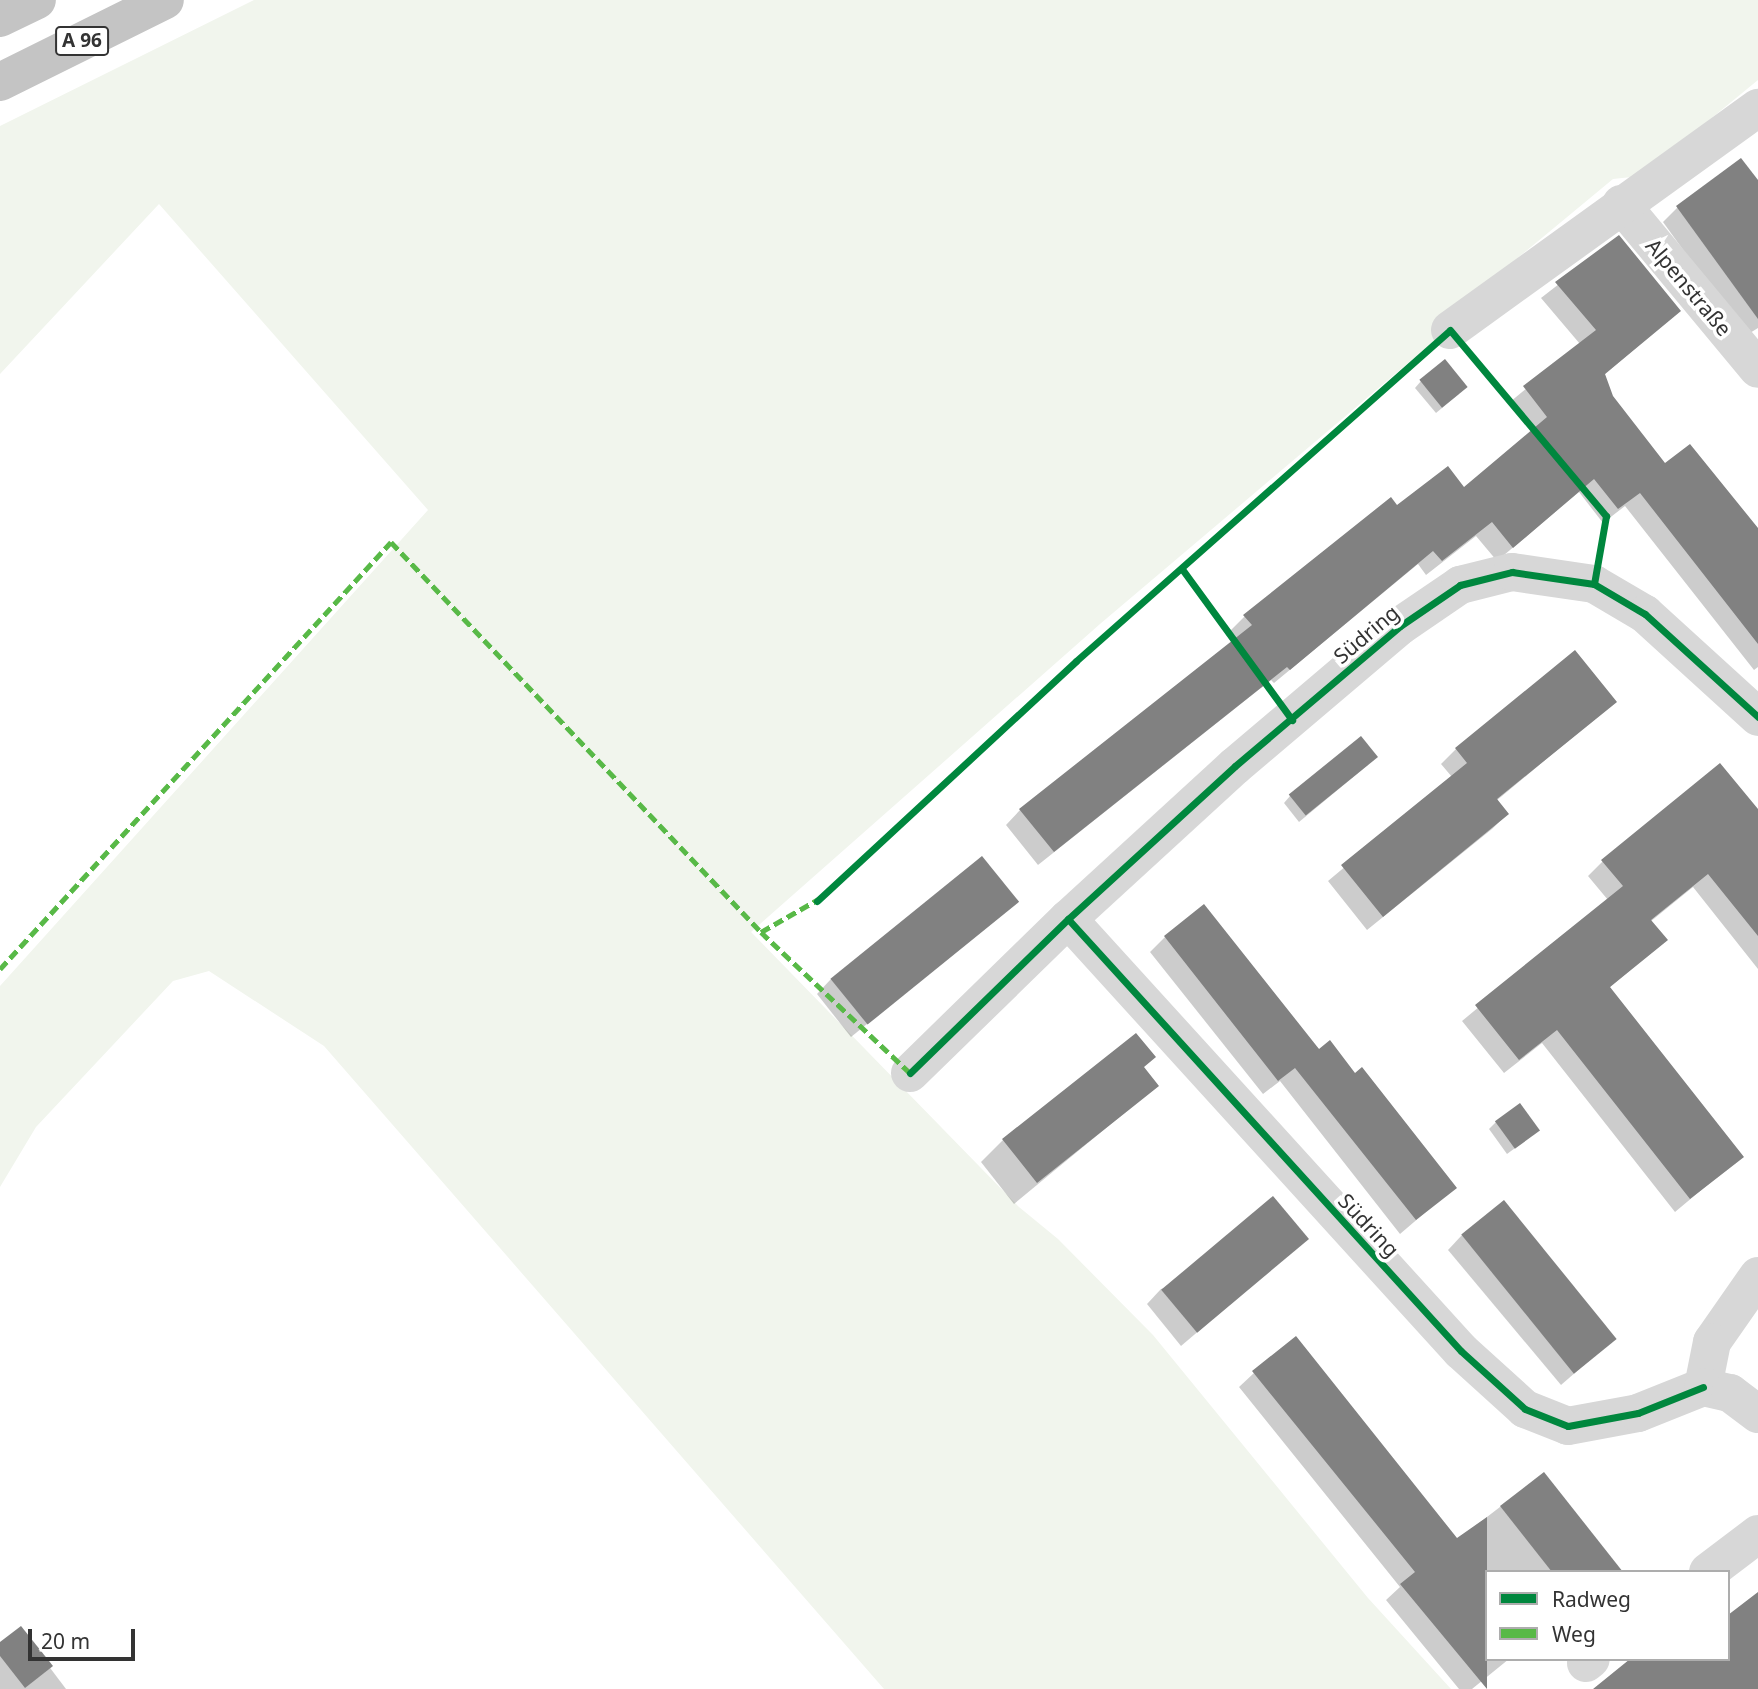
<!DOCTYPE html>
<html>
<head>
<meta charset="utf-8">
<style>
  body { margin:0 }
  #map { position:relative; width:1758px; height:1689px; overflow:hidden; background:#fff; font-family:"Noto Sans",sans-serif }
  div>[style] { position:absolute }
  .green>* { inset:0; background:#f1f5ed }
  .shadow>* { inset:0; background:#0003 }
  .building>* { inset:0; background:#818181; transform-origin:0 0 }
  .street>* { height:38px; margin:-19px; padding:0 19px; transform-origin:19px; border-radius:19px; background:#d7d7d7 }
  .highway>* { height:38px; margin:-19px; padding:0 19px; transform-origin:19px; border-radius:19px; background:#c4c4c4 }
  .quiet>* { height:5px; margin-top:-2.5px; transform-origin:0; background:repeating-linear-gradient(90deg,#58b947 0 10px,transparent 0 15px) }
  .cycleway>* { height:7px; margin:-3.5px; padding:0 3.5px; transform-origin:3.5px; border-radius:3.5px; background:#00873e }
  span { translate:-50% -50%; white-space:nowrap; text-align:center; line-height:1.15; -webkit-text-stroke:7px #fff; paint-order:stroke }
  .shield-label span { padding:2px 5px; background:#fff; border:2px solid; border-radius:5px; -webkit-text-stroke-width:0 }
  .shield-label { font-size:19px; color:#333; font-weight:700 }
  .street-label { font-size:21px; color:#333 }
  .legend { position:absolute; left:1485px; top:1570px; width:245px; height:91px; box-sizing:border-box; background:#fff; border:2px solid #adadad; margin:0; padding:9px 12px; list-style:none; font-size:21px; color:#333 }
  .legend li { display:flex; align-items:center; gap:14px; height:35px }
  .legend b { width:35px; border:2px solid #adadad }
  .scale { position:absolute; left:28px; top:1629px; width:107px; height:32px; box-sizing:border-box; border:4px solid #333; border-top:0; padding-left:9px; font-size:21px; line-height:24px; white-space:nowrap; color:#333; -webkit-text-stroke:5px #fff; paint-order:stroke }
</style>
</head>
<body>
<div id="map">
  <div class="green">
    <i style="clip-path:polygon(254px 0,1758px 0,1758px 80px,1641px 176px,1613px 179px,1445px 318px,1440px 336px,1100px 624px,751px 932px,1019px 1207px,1058px 1239px,1153px 1335px,1368px 1598px,1451px 1689px,884px 1689px,324px 1046px,209px 971px,173px 981px,36px 1127px,0 1187px,0 986px,428px 510px,159px 204px,0 374px,0 126px)"></i>
  </div>
  <div class="shadow">
    <i style="clip-path:polygon(1758px 183px,1758px 328px,1745px 336px,1663px 222px,1678px 207px)"></i>
    <i style="clip-path:polygon(1618px 238px,1679px 311px,1604px 375px,1612px 397px,1665px 466px,1758px 532px,1758px 667px,1754px 670px,1625px 506px,1603px 523px,1579px 492px,1497px 561px,1476px 536px,1426px 575px,1418px 564px,1274px 683px,1271px 680px,1038px 865px,1006px 825px,1020px 810px,1237px 639px,1230px 631px,1245px 616px,1396px 508px,1464px 489px,1533px 432px,1510px 402px,1580px 344px,1541px 298px)"></i>
    <i style="clip-path:polygon(1421px 381px,1459px 394px,1436px 413px,1415px 388px)"></i>
    <i style="clip-path:polygon(1615px 702px,1496px 801px,1507px 814px,1492px 829px,1367px 930px,1328px 881px,1452px 777px,1441px 764px,1456px 749px)"></i>
    <i style="clip-path:polygon(1369px 764px,1299px 822px,1284px 803px,1290px 796px)"></i>
    <i style="clip-path:polygon(1758px 812px,1758px 969px,1693px 887px,1650px 922px,1665px 940px,1609px 988px,1742px 1156px,1675px 1212px,1542px 1043px,1504px 1073px,1462px 1021px,1608px 900px,1588px 876px,1603px 861px)"></i>
    <i style="clip-path:polygon(1017px 902px,851px 1037px,817px 994px,831px 979px)"></i>
    <i style="clip-path:polygon(1165px 937px,1355px 1075px,1455px 1187px,1400px 1234px,1280px 1081px,1263px 1094px,1150px 952px)"></i>
    <i style="clip-path:polygon(1142px 1068px,1157px 1086px,1014px 1204px,981px 1162px,1003px 1140px)"></i>
    <i style="clip-path:polygon(1496px 1122px,1538px 1131px,1507px 1154px,1489px 1129px)"></i>
    <i style="clip-path:polygon(1462px 1235px,1614px 1339px,1561px 1385px,1448px 1250px)"></i>
    <i style="clip-path:polygon(1307px 1239px,1181px 1346px,1147px 1304px,1161px 1289px)"></i>
    <i style="clip-path:polygon(1254px 1373px,1457px 1540px,1543px 1474px,1621px 1572px,1487px 1572px,1487px 1659px,1509px 1659px,1472px 1689px,1459px 1689px,1386px 1600px,1400px 1587px,1239px 1387px)"></i>
    <i style="clip-path:polygon(20px 1628px,66px 1689px,0 1689px,0 1645px)"></i>
  </div>
  <div class="building">
    <i style="clip-path:polygon(1741px 158px,1758px 180px,1758px 319px,1676px 206px)"></i>
    <i style="clip-path:polygon(1619px 235px,1681px 311px,1605px 374px,1613px 396px,1665px 463px,1690px 444px,1758px 528px,1758px 644px,1640px 493px,1618px 509px,1594px 479px,1513px 548px,1492px 522px,1442px 561px,1433px 551px,1290px 670px,1287px 667px,1054px 852px,1019px 809px,1252px 625px,1243px 615px,1391px 497px,1397px 505px,1448px 466px,1464px 487px,1547px 417px,1523px 386px,1596px 330px,1555px 282px)"></i>
    <i style="left:1445px;top:359px;width:36px;height:33px;rotate:51deg"></i>
    <i style="clip-path:polygon(1575px 650px,1617px 702px,1497px 799px,1509px 814px,1383px 917px,1341px 865px,1467px 763px,1455px 748px)"></i>
    <i style="left:1361px;top:736px;width:27px;height:93px;rotate:51deg"></i>
    <i style="clip-path:polygon(1720px 763px,1758px 809px,1758px 936px,1708px 874px,1651px 920px,1668px 940px,1610px 987px,1744px 1157px,1690px 1199px,1557px 1030px,1519px 1060px,1475px 1005px,1623px 886px,1601px 860px)"></i>
    <i style="left:982px;top:856px;width:59px;height:195px;rotate:51deg"></i>
    <i style="clip-path:polygon(1204px 904px,1319px 1049px,1330px 1040px,1355px 1073px,1362px 1067px,1457px 1188px,1416px 1220px,1295px 1068px,1278px 1081px,1164px 936px)"></i>
    <i style="clip-path:polygon(1136px 1033px,1156px 1057px,1144px 1067px,1159px 1086px,1037px 1183px,1002px 1139px)"></i>
    <i style="left:1520px;top:1103px;width:34px;height:31px;rotate:54deg"></i>
    <i style="left:1273px;top:1196px;width:56px;height:146px;rotate:50deg"></i>
    <i style="left:1504px;top:1200px;width:179px;height:55px;rotate:51deg"></i>
    <i style="clip-path:polygon(1296px 1336px,1457px 1538px,1487px 1517px,1487px 1689px,1400px 1584px,1415px 1572px,1252px 1371px)"></i>
    <i style="clip-path:polygon(1544px 1472px,1623px 1572px,1552px 1572px,1500px 1506px)"></i>
    <i style="clip-path:polygon(1758px 1592px,1758px 1689px,1593px 1689px,1630px 1659px,1728px 1659px,1728px 1615px)"></i>
    <i style="clip-path:polygon(21px 1626px,53px 1666px,25px 1688px,0 1656px,0 1642px)"></i>
  </div>
  <div class="street">
    <i style="left:1621px;top:204px;width:214px;rotate:50.3deg"></i>
    <i style="left:1450px;top:330px;width:380px;rotate:-35.8deg"></i>
    <i style="left:1068px;top:919px;width:584px;rotate:47.71deg"></i>
    <i style="left:1461px;top:1351px;width:86px;rotate:42.2deg"></i>
    <i style="left:1525px;top:1409px;width:46px;rotate:21.6deg"></i>
    <i style="left:1568px;top:1426px;width:71px;rotate:-10.5deg"></i>
    <i style="left:1638px;top:1413px;width:70px;rotate:-21.8deg"></i>
    <i style="left:910px;top:1073px;width:221px;rotate:-44.3deg"></i>
    <i style="left:1068px;top:919px;width:226px;rotate:-42.5deg"></i>
    <i style="left:1235px;top:766px;width:216px;rotate:-40.3deg"></i>
    <i style="left:1400px;top:626px;width:73px;rotate:-34.3deg"></i>
    <i style="left:1460px;top:585px;width:54px;rotate:-14deg"></i>
    <i style="left:1512px;top:572px;width:83px;rotate:8.3deg"></i>
    <i style="left:1594px;top:584px;width:59px;rotate:30.5deg"></i>
    <i style="left:1645px;top:614px;width:153px;rotate:42.3deg"></i>
    <i style="left:1758px;top:1276px;width:80px;rotate:124.9deg"></i>
    <i style="left:1712px;top:1342px;width:46px;rotate:101.3deg"></i>
    <i style="left:1703px;top:1387px;width:28px;rotate:13deg"></i>
    <i style="left:1730px;top:1393px;width:35px;rotate:37deg"></i>
    <i style="left:1708px;top:1572px;width:63px;rotate:-37.2deg"></i>
    <i style="left:1586px;top:1663px;width:6px;rotate:-39deg"></i>
  </div>
  <div class="highway">
    <i style="left:0;top:18px;width:41px;rotate:-25.9deg"></i>
    <i style="left:0;top:82px;width:184px;rotate:-26.4deg"></i>
  </div>
  <div class="quiet">
    <i style="left:761px;top:932px;width:70px;rotate:-29.8deg"></i>
    <i style="left:0;top:969px;width:579px;rotate:-47.52deg"></i>
    <i style="left:391px;top:542px;width:538px;rotate:46.51deg"></i>
    <i style="left:761px;top:932px;width:205px;rotate:43.4deg"></i>
  </div>
  <div class="cycleway">
    <i style="left:1182px;top:569px;width:187px;rotate:53.9deg"></i>
    <i style="left:817px;top:901px;width:353px;rotate:-42.8deg"></i>
    <i style="left:1076px;top:661px;width:499px;rotate:-41.5deg"></i>
    <i style="left:1450px;top:330px;width:243px;rotate:50deg"></i>
    <i style="left:1606px;top:516px;width:69px;rotate:100deg"></i>
    <i style="left:1068px;top:919px;width:584px;rotate:47.71deg"></i>
    <i style="left:1461px;top:1351px;width:86px;rotate:42.2deg"></i>
    <i style="left:1525px;top:1409px;width:46px;rotate:21.6deg"></i>
    <i style="left:1568px;top:1426px;width:71px;rotate:-10.5deg"></i>
    <i style="left:1638px;top:1413px;width:70px;rotate:-21.8deg"></i>
    <i style="left:910px;top:1073px;width:221px;rotate:-44.3deg"></i>
    <i style="left:1068px;top:919px;width:226px;rotate:-42.5deg"></i>
    <i style="left:1235px;top:766px;width:216px;rotate:-40.3deg"></i>
    <i style="left:1400px;top:626px;width:73px;rotate:-34.3deg"></i>
    <i style="left:1460px;top:585px;width:54px;rotate:-14deg"></i>
    <i style="left:1512px;top:572px;width:83px;rotate:8.3deg"></i>
    <i style="left:1594px;top:584px;width:59px;rotate:30.5deg"></i>
    <i style="left:1645px;top:614px;width:153px;rotate:42.3deg"></i>
  </div>
  <div class="shield-label">
    <span style="left:82px;top:41px">A 96</span>
  </div>
  <div class="street-label">
    <span style="left:1689px;top:287px;rotate:50deg">Alpenstraße</span>
    <span style="left:1366px;top:634px;rotate:-40deg">Südring</span>
    <span style="left:1369px;top:1225px;rotate:47deg">Südring</span>
  </div>
  <ul class="legend">
  <li><b style="height:9px;background:#00873e"></b>Radweg</li>
  <li><b style="height:9px;background:#58b947"></b>Weg</li>
  </ul>
  <div class="scale">20 m</div>
</div>
</body>
</html>
